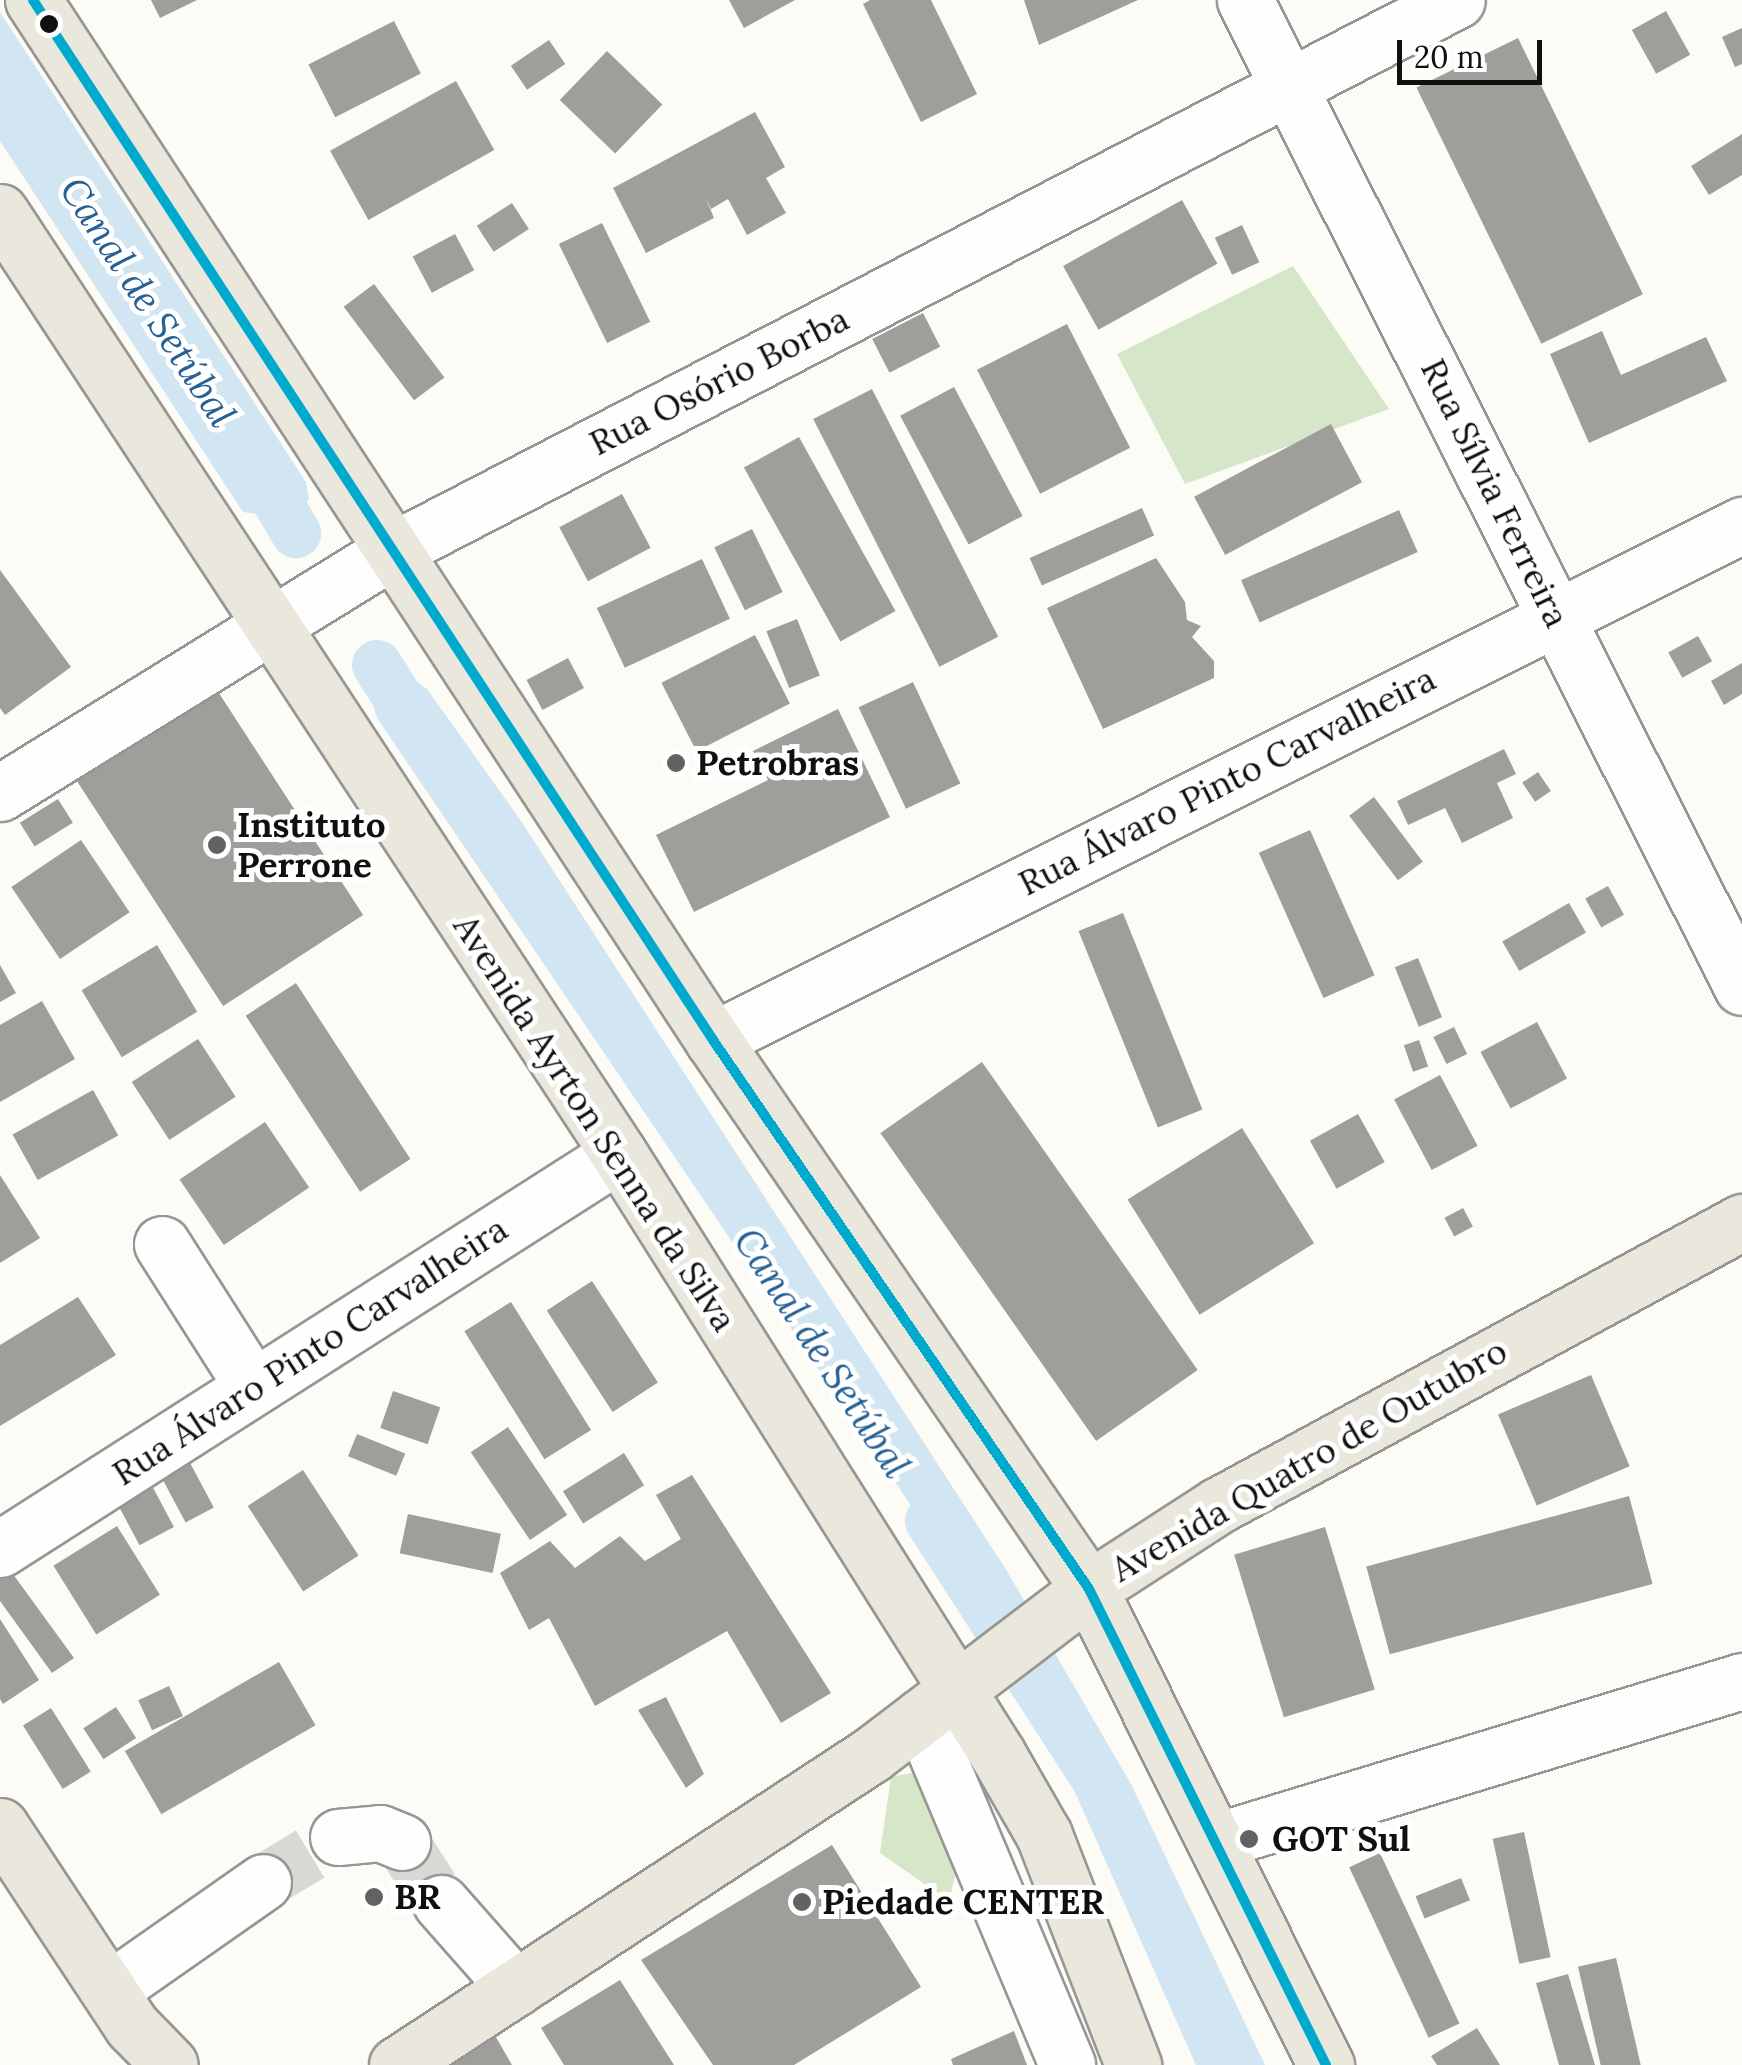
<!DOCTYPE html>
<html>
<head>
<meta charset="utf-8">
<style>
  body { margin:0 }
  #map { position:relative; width:1742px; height:2065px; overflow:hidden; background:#fcfbf6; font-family:Lora,serif }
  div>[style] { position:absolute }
  .forest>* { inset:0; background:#d6e6c8 }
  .water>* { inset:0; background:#d1e5f2 }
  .canal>* { height:50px; margin:-25px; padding:0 25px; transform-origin:25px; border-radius:25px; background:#d1e5f2 }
  .building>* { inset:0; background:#a09e9b; transform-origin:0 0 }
  .minor-tunnel>* { height:55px; margin-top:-27.5px; transform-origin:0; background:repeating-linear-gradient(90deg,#d9d8d4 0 55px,transparent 0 83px) }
  .roads { filter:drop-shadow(2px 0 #969694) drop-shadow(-2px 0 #969694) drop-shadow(0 2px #969694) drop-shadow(0 -2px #969694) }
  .minor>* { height:55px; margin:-27.5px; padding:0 27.5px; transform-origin:27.5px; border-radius:27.5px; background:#fffefe }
  .major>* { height:55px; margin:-27.5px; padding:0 27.5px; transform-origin:27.5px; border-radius:27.5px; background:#eae7dc }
  .bus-1>* { height:10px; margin:-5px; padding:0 5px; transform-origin:5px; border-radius:5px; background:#00a9ce }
  .dots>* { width:28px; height:28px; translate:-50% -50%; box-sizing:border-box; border:5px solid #fff; border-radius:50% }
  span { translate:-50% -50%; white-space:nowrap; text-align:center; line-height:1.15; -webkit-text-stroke:10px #fff; paint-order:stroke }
  .street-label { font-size:35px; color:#101010 }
  .poi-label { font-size:35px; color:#101010; font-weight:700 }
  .left { translate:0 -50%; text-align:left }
  .water-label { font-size:38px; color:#266095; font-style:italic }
  .scale { position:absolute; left:1397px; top:40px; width:145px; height:45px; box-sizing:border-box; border:5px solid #101010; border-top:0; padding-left:12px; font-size:30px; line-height:35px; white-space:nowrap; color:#101010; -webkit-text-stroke:8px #fff; paint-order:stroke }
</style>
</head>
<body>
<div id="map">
  <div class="forest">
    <i style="clip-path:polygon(1293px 266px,1389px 409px,1185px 484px,1117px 354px)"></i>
    <i style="clip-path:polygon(927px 1770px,964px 1839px,949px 1901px,880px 1853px,891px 1777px)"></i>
  </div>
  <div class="water">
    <i style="clip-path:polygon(0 12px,306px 482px,309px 499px,291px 518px,243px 512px,0 141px)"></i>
    <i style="clip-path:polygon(401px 671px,427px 689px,519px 818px,1007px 1571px,1131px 1784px,1265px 2065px,1223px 2065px,1097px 1780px,377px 718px,370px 694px)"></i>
  </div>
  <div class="canal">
    <i style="left:253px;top:460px;width:85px;rotate:59.5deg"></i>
    <i style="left:377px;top:665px;width:84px;rotate:57.6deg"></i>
    <i style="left:930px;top:1521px;width:308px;rotate:57.2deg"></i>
    <i style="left:1097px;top:1780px;width:312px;rotate:66.1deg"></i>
  </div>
  <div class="building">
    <i style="clip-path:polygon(151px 0,197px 0,160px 18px)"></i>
    <i style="clip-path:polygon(729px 0,795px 0,744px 28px)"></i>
    <i style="clip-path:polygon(870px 0,931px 0,977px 94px,921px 122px,863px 4px)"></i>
    <i style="clip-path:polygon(1024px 0,1138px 0,1039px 45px)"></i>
    <i style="left:1666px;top:11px;width:50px;height:39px;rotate:61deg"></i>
    <i style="left:394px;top:21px;width:59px;height:96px;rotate:63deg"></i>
    <i style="clip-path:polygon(1742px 28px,1742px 64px,1735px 67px,1722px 37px)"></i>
    <i style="left:1518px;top:38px;width:285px;height:113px;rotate:64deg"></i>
    <i style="left:549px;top:40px;width:29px;height:46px;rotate:56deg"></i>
    <i style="left:607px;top:51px;width:77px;height:68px;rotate:44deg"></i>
    <i style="left:456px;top:81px;width:79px;height:144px;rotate:61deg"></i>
    <i style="clip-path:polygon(755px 112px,785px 167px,766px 178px,786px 213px,747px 235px,728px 199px,711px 209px,705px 196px,714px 218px,646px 253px,613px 188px)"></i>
    <i style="clip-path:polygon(1742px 134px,1742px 175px,1709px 195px,1691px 166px)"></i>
    <i style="left:1182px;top:200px;width:73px;height:136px;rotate:61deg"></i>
    <i style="left:512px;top:203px;width:31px;height:42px;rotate:57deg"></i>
    <i style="left:602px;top:223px;width:110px;height:48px;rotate:64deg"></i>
    <i style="left:1242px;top:225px;width:41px;height:30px;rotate:65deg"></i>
    <i style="left:455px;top:234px;width:41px;height:48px;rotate:62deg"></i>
    <i style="left:374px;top:284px;width:117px;height:38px;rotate:53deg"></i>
    <i style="left:923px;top:313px;width:38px;height:57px;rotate:63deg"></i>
    <i style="left:1067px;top:324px;width:139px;height:101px;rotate:63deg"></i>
    <i style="clip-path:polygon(1602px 331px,1621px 375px,1706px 337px,1727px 381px,1589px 443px,1550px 354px)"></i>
    <i style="left:954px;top:387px;width:146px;height:61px;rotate:62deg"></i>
    <i style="left:872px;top:389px;width:278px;height:66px;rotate:63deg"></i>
    <i style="left:1331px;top:424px;width:66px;height:155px;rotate:62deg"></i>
    <i style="left:799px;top:437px;width:199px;height:63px;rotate:61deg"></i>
    <i style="left:622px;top:494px;width:61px;height:71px;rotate:62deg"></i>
    <i style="left:1142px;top:508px;width:30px;height:123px;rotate:66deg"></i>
    <i style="left:1399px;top:510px;width:46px;height:173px;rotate:66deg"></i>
    <i style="left:752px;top:529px;width:70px;height:42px;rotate:64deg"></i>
    <i style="clip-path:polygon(1156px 558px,1185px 602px,1187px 620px,1201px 626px,1192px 637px,1214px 661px,1214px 678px,1103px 729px,1047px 608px)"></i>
    <i style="left:702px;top:559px;width:66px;height:116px;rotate:65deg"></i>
    <i style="clip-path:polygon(0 570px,71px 667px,5px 715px,0 708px)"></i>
    <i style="left:797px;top:619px;width:61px;height:33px;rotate:68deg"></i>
    <i style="left:755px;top:635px;width:77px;height:105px;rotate:63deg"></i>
    <i style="left:1698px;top:636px;width:29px;height:34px;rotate:61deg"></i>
    <i style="left:568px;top:658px;width:34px;height:47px;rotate:62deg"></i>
    <i style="clip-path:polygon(1742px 663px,1742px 694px,1724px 705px,1711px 681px)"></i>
    <i style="left:913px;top:682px;width:112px;height:60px;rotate:65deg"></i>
    <i style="left:215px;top:687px;width:272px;height:167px;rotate:57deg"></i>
    <i style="clip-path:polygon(838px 709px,890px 817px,694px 912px,656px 835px,768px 780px,753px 751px)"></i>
    <i style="clip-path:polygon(1504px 749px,1516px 774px,1497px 783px,1513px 818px,1462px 843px,1445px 808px,1408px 825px,1397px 801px)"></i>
    <i style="left:1538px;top:772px;width:23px;height:19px;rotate:56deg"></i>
    <i style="left:1374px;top:797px;width:81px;height:31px;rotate:53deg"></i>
    <i style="left:58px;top:799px;width:28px;height:45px;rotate:58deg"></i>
    <i style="left:1310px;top:830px;width:159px;height:56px;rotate:66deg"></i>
    <i style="left:81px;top:840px;width:87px;height:84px;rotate:56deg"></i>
    <i style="left:1608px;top:886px;width:33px;height:26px;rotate:61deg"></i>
    <i style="left:1569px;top:903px;width:34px;height:77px;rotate:60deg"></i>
    <i style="left:1123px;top:913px;width:212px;height:48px;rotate:68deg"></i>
    <i style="left:157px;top:945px;width:78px;height:88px;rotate:59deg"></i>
    <i style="left:1418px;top:958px;width:64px;height:25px;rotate:68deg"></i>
    <i style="clip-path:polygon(0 965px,16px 993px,0 1002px)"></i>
    <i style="left:296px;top:983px;width:210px;height:60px;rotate:57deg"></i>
    <i style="clip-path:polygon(42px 1001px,75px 1059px,0 1102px,0 1025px)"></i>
    <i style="left:1537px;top:1022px;width:64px;height:64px;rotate:62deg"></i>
    <i style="left:1454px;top:1027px;width:30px;height:23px;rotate:64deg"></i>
    <i style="left:198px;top:1039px;width:69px;height:79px;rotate:57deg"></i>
    <i style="left:1419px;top:1040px;width:28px;height:16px;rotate:71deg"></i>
    <i style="left:982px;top:1062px;width:376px;height:124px;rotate:55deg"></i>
    <i style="left:1440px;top:1075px;width:80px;height:52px;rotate:62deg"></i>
    <i style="left:93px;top:1090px;width:52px;height:92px;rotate:61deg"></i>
    <i style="left:1358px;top:1114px;width:55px;height:55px;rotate:61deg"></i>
    <i style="left:265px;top:1122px;width:79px;height:103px;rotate:56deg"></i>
    <i style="left:1242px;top:1128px;width:136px;height:135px;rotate:58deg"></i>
    <i style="clip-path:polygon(0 1175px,40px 1238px,0 1263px)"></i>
    <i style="left:1463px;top:1208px;width:21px;height:21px;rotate:62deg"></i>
    <i style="left:592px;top:1281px;width:121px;height:54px;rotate:57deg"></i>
    <i style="clip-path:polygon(78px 1297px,116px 1355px,0 1426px,0 1345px)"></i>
    <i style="left:511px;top:1302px;width:151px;height:55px;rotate:58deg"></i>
    <i style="left:1591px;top:1375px;width:99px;height:101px;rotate:67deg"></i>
    <i style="left:393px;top:1391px;width:50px;height:39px;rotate:19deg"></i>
    <i style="left:508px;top:1427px;width:106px;height:45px;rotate:56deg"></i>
    <i style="left:357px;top:1434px;width:52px;height:24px;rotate:22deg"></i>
    <i style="left:624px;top:1453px;width:38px;height:72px;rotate:58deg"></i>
    <i style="left:188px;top:1459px;width:55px;height:32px;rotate:62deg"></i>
    <i style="left:303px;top:1470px;width:102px;height:66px;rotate:57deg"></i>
    <i style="clip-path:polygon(692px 1475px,831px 1693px,781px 1723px,727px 1631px,595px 1706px,549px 1618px,529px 1630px,500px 1573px,550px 1541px,575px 1568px,620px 1536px,645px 1561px,681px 1539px,656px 1495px)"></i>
    <i style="left:150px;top:1482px;width:51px;height:39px;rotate:62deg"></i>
    <i style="left:1629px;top:1496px;width:91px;height:272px;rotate:75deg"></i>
    <i style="left:408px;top:1514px;width:95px;height:40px;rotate:12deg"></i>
    <i style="left:117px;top:1526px;width:81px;height:75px;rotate:58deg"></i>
    <i style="left:1325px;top:1527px;width:170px;height:95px;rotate:73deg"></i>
    <i style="clip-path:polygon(10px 1570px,74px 1658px,52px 1673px,0 1601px,0 1577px)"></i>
    <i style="clip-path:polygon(0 1619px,39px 1680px,3px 1704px,0 1699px)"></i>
    <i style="left:279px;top:1662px;width:73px;height:178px;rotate:60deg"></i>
    <i style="left:169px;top:1686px;width:33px;height:34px;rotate:65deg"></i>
    <i style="clip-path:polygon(666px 1697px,704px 1774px,686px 1788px,638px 1710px)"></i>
    <i style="left:116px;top:1707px;width:37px;height:39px;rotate:57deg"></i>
    <i style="left:51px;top:1708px;width:75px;height:33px;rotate:58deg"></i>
    <i style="left:1524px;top:1832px;width:128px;height:32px;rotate:78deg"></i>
    <i style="clip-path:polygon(832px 1845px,921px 1987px,794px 2065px,713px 2065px,641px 1960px)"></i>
    <i style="left:1380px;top:1853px;width:188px;height:34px;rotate:65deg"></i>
    <i style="left:1461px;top:1878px;width:24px;height:49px;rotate:68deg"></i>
    <i style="left:1616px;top:1958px;width:110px;height:39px;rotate:77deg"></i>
    <i style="clip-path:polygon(1568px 1974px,1595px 2065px,1559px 2065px,1536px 1983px)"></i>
    <i style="clip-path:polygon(620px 1980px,674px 2065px,564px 2065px,541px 2028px)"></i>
    <i style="clip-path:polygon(1477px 2028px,1500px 2065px,1437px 2065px,1431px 2056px)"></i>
    <i style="clip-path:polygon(1014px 2031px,1027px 2065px,953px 2065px,951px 2059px)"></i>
    <i style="clip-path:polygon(493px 2032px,512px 2065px,439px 2065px)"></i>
  </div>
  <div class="minor-tunnel">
    <i style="left:402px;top:1842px;width:72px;rotate:57.4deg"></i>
    <i style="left:263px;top:1882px;width:87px;rotate:-31deg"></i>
  </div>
  <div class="roads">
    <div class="minor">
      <i style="left:1245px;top:0;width:1105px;rotate:63.27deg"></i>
      <i style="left:0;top:793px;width:467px;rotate:-31.7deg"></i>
      <i style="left:397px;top:548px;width:1193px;rotate:-27.34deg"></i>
      <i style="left:713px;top:1040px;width:1151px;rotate:-26.59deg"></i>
      <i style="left:162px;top:1244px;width:169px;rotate:57.5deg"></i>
      <i style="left:0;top:1549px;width:734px;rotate:-32.54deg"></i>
      <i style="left:921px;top:1717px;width:377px;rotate:67.2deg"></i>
      <i style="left:338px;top:1837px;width:42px;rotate:-5.4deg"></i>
      <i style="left:380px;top:1833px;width:24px;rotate:22deg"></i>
      <i style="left:1216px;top:1841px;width:550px;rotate:-16.92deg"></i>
      <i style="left:441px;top:1903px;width:113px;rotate:48.6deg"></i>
      <i style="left:109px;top:1990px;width:188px;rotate:-35deg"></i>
    </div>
    <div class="major">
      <i style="left:33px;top:0;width:1243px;rotate:56.82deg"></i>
      <i style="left:713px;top:1040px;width:665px;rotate:55.59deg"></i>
      <i style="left:1089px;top:1589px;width:532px;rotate:63.53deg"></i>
      <i style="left:0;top:212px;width:1127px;rotate:56.69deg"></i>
      <i style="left:619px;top:1154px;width:711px;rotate:57.76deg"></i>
      <i style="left:998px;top:1755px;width:92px;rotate:60.1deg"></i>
      <i style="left:1044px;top:1835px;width:247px;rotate:68.8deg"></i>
      <i style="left:0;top:1826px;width:240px;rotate:56.6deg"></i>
      <i style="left:132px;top:2026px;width:54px;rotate:45.7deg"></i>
      <i style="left:397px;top:2065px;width:566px;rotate:-33.19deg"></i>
      <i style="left:871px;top:1755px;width:274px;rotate:-37.3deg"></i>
      <i style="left:1089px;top:1589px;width:155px;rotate:-32.9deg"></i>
      <i style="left:1219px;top:1505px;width:595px;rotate:-28.42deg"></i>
    </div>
  </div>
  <div class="bus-1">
    <i style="left:33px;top:0;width:1243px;rotate:56.82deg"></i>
    <i style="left:713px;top:1040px;width:665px;rotate:55.59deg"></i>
    <i style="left:1089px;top:1589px;width:532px;rotate:63.53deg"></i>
  </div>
  <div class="dots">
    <i style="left:49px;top:24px;background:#101010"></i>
    <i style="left:676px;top:763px;background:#636260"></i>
    <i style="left:217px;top:845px;background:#636260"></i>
    <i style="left:1249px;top:1839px;background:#636260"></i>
    <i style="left:374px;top:1897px;background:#636260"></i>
    <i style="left:802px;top:1902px;background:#636260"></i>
  </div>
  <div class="street-label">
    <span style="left:719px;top:381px;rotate:-27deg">Rua Osório Borba</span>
    <span style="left:1495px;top:493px;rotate:64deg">Rua Sílvia Ferreira</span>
    <span style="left:1227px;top:781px;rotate:-27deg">Rua Álvaro Pinto Carvalheira</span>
    <span style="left:595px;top:1123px;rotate:57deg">Avenida Ayrton Senna da Silva</span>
    <span style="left:310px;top:1351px;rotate:-33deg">Rua Álvaro Pinto Carvalheira</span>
    <span style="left:1309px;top:1460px;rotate:-30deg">Avenida Quatro de Outubro</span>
  </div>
  <div class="poi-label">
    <span class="left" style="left:696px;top:763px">Petrobras</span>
    <span class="left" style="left:237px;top:845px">Instituto<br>Perrone</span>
    <span class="left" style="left:1272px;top:1839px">GOT Sul</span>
    <span class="left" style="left:394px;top:1897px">BR</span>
    <span class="left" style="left:822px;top:1902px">Piedade CENTER</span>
  </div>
  <div class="water-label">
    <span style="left:148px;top:302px;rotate:57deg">Canal de Setúbal</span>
    <span style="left:822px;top:1353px;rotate:57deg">Canal de Setúbal</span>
  </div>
  <div class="scale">20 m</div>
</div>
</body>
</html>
